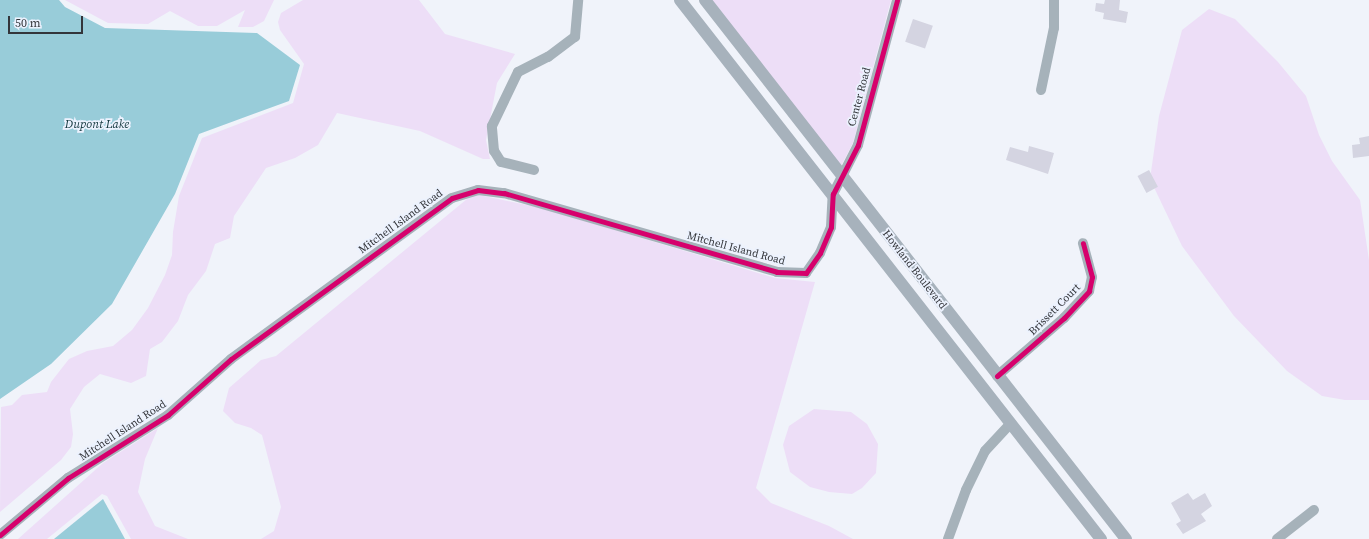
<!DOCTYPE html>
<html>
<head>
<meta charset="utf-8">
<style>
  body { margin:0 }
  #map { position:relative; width:1369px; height:539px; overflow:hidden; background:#f0f3fa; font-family:"Source Serif 4",serif }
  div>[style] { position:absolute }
  .green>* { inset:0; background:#eddef7 }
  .water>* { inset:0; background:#98ccd9 }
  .building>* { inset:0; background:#d4d4e1; transform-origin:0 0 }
  .minor>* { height:10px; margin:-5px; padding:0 5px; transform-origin:5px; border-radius:5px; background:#a6b2ba }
  .major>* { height:12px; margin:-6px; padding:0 6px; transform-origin:6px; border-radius:6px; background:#a7b2bc }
  .cycleway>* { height:5px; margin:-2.5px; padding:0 2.5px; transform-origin:2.5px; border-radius:2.5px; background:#d6006c }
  span { translate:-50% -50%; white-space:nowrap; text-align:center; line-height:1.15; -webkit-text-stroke:3.5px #ecf2fe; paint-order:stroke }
  .street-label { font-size:11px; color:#33353a }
  .water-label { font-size:12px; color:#11353c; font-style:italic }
  .scale { position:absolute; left:8px; top:16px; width:75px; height:18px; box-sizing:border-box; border:2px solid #33353a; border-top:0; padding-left:5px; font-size:12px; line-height:14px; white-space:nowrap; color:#33353a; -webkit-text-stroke:3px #ecf2fe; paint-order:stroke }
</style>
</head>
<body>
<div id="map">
  <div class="green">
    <i style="clip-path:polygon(65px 0,274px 0,264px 21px,253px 27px,238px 27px,245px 10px,217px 26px,198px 26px,170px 11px,148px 24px,108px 23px)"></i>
    <i style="clip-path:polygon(303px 0,419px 0,445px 34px,515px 54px,497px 83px,486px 140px,490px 159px,483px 159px,420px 131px,337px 113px,318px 145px,295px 158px,266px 168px,234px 216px,230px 238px,215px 244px,206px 271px,188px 295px,178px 321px,162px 342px,150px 349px,146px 376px,131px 383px,100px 374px,84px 387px,70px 409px,73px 434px,71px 447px,61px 460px,0 512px,1px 407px,12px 405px,22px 395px,47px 392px,51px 382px,69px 359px,87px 351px,113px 346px,132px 330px,148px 308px,165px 275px,172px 255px,173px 232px,179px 196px,202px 138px,293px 103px,304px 64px,280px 30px,278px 22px,281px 13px)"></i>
    <i style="clip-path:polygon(712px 0,891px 0,853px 143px,841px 166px)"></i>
    <i style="clip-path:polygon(1209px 9px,1235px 19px,1278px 62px,1306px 96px,1319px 135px,1332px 161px,1360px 200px,1369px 260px,1369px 400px,1345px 400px,1322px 396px,1287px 371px,1234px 316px,1182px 246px,1150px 179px,1159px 116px,1182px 30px)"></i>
    <i style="clip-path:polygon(479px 195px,541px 208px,775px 278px,815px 282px,756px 488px,771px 503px,829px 526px,853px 539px,261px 539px,274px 531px,281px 507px,262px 435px,251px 428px,235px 423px,223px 411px,229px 388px,261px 360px,276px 356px,467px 199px)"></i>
    <i style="clip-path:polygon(814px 409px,851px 412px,867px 424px,878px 444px,876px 473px,862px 488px,852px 494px,829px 492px,810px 487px,790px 472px,783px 445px,789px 426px)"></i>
    <i style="clip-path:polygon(158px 428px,145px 459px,138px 492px,155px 526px,188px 539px,131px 539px,107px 496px,102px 494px,47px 539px,18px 539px,103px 463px)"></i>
  </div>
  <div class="water">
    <i style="clip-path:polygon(0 0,59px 0,65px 7px,105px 28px,257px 33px,300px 65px,289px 101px,199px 134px,175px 194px,112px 304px,51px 364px,0 399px)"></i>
    <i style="clip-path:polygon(103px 499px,125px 539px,54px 539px)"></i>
  </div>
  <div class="building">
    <i style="clip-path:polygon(1105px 0,1120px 0,1119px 10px,1128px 12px,1126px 23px,1103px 19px,1104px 13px,1095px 11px,1096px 3px,1104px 4px)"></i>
    <i style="left:913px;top:19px;width:21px;height:24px;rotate:19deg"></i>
    <i style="clip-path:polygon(1369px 136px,1369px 156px,1353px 158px,1352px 145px,1360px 144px,1359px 138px)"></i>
    <i style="clip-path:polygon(1029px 146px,1054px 153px,1048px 174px,1006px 160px,1010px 147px,1028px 152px)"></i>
    <i style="left:1149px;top:170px;width:19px;height:13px;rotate:62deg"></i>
    <i style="clip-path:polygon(1188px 493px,1193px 500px,1205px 493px,1212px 506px,1201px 514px,1206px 521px,1183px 534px,1176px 524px,1181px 521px,1171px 503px)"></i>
  </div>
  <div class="minor">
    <i style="left:1041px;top:90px;width:63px;rotate:-78.2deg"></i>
    <i style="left:1054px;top:28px;width:28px;rotate:-90deg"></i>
    <i style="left:534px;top:170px;width:34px;rotate:-166deg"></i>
    <i style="left:501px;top:162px;width:13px;rotate:-122deg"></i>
    <i style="left:494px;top:151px;width:25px;rotate:-95deg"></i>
    <i style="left:492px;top:126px;width:60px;rotate:-64.3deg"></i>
    <i style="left:518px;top:72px;width:34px;rotate:-27deg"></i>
    <i style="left:548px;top:57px;width:34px;rotate:-37deg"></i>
    <i style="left:575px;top:37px;width:37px;rotate:-85deg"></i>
    <i style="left:997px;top:376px;width:89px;rotate:-40.9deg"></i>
    <i style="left:1064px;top:318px;width:37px;rotate:-47deg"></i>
    <i style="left:1089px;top:291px;width:14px;rotate:-78deg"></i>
    <i style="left:1092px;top:277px;width:35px;rotate:-105deg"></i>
    <i style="left:0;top:535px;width:89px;rotate:-40deg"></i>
    <i style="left:68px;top:478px;width:118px;rotate:-32.2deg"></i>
    <i style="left:168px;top:415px;width:84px;rotate:-41.6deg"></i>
    <i style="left:231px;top:359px;width:273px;rotate:-36.1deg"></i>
    <i style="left:452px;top:198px;width:27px;rotate:-17deg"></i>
    <i style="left:478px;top:190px;width:26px;rotate:7deg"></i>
    <i style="left:504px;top:193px;width:284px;rotate:16.1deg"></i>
    <i style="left:777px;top:272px;width:29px;rotate:2deg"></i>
    <i style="left:806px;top:273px;width:24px;rotate:-55deg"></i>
    <i style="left:820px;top:253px;width:28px;rotate:-67deg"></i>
    <i style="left:831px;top:227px;width:33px;rotate:-87deg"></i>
    <i style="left:833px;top:194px;width:55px;rotate:-63deg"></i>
    <i style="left:858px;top:145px;width:150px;rotate:-74.9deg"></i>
    <i style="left:948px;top:539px;width:52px;rotate:-69.8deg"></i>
    <i style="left:966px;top:490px;width:43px;rotate:-64deg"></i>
    <i style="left:985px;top:451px;width:38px;rotate:-47deg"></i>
    <i style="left:1277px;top:539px;width:47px;rotate:-38.1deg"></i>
  </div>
  <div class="major">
    <i style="left:680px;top:0;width:684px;rotate:52.01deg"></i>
    <i style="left:705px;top:0;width:684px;rotate:52.01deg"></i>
  </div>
  <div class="cycleway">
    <i style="left:997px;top:376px;width:89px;rotate:-40.9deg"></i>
    <i style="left:1064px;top:318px;width:37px;rotate:-47deg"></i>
    <i style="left:1089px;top:291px;width:14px;rotate:-78deg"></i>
    <i style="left:1092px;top:277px;width:35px;rotate:-105deg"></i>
    <i style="left:0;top:535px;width:89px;rotate:-40deg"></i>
    <i style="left:68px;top:478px;width:118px;rotate:-32.2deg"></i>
    <i style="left:168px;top:415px;width:84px;rotate:-41.6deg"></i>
    <i style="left:231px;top:359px;width:273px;rotate:-36.1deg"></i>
    <i style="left:452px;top:198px;width:27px;rotate:-17deg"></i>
    <i style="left:478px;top:190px;width:26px;rotate:7deg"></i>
    <i style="left:504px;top:193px;width:284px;rotate:16.1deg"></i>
    <i style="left:777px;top:272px;width:29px;rotate:2deg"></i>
    <i style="left:806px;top:273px;width:24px;rotate:-55deg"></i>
    <i style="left:820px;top:253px;width:28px;rotate:-67deg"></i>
    <i style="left:831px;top:227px;width:33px;rotate:-87deg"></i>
    <i style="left:833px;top:194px;width:55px;rotate:-63deg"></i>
    <i style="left:858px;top:145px;width:150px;rotate:-74.9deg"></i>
  </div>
  <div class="street-label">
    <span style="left:860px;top:97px;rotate:-75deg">Center Road</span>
    <span style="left:401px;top:222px;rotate:-36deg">Mitchell Island Road</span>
    <span style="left:736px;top:249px;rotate:15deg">Mitchell Island Road</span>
    <span style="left:914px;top:270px;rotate:52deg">Howland Boulevard</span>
    <span style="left:1055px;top:310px;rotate:-45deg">Brissett Court</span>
    <span style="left:123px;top:431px;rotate:-33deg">Mitchell Island Road</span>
  </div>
  <div class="water-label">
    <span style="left:97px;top:125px">Dupont Lake</span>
  </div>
  <div class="scale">50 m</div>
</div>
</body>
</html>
